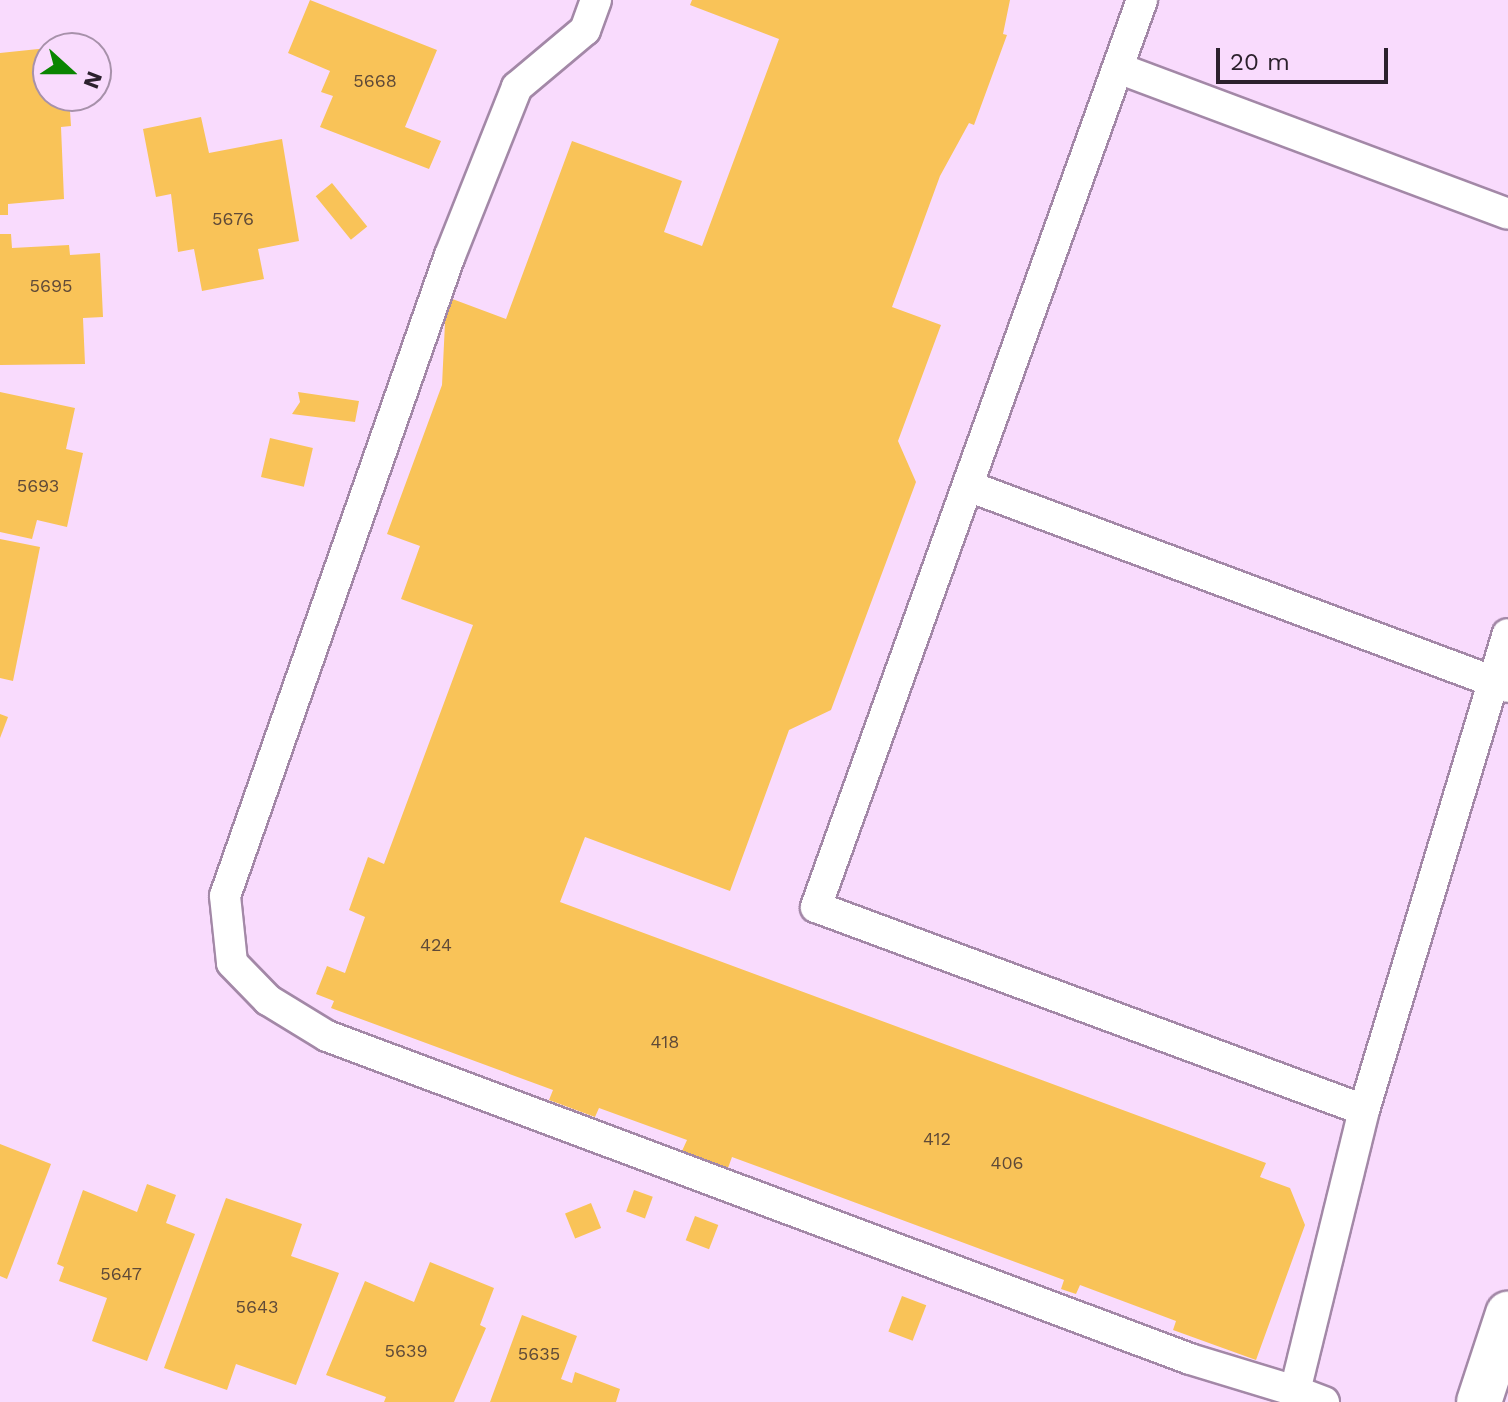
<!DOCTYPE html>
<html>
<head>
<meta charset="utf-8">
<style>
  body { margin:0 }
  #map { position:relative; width:1508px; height:1402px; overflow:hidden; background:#f9dbfd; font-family:"Work Sans",sans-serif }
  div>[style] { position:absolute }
  .building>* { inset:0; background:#f9c358; transform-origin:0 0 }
  .roads { filter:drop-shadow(2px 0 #a388a7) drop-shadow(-2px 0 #a388a7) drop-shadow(0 2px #a388a7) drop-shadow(0 -2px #a388a7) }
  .service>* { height:30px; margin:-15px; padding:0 15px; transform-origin:15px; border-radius:15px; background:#fff }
  .secondary>* { height:44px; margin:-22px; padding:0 22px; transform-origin:22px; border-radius:22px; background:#fff }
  span { translate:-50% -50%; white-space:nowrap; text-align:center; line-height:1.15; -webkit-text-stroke:6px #f9dbfd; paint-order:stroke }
  .number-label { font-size:18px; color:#5f4a38 }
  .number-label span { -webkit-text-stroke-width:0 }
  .north { position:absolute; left:32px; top:32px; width:80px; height:80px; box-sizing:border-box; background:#f9dbfd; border:2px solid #a791aa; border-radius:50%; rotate:111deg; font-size:22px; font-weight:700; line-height:32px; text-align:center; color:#2c212d }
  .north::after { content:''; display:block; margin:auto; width:28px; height:36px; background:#0a8501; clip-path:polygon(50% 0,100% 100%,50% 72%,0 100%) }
  .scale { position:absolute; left:1216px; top:48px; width:172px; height:36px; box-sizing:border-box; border:4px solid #2c212d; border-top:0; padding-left:10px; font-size:24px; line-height:28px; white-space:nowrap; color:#2c212d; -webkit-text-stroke:6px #f9dbfd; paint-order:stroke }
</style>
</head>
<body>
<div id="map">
  <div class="building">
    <i style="clip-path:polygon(310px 0,437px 50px,405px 127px,441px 141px,429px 169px,320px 127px,333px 96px,321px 92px,330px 71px,288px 53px)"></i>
    <i style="clip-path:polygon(692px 0,1010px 0,1003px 34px,1007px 35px,974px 125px,969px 123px,940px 176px,892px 307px,941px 325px,898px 441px,916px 482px,831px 710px,789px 730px,730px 891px,585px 837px,560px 902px,1266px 1163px,1260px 1177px,1290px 1188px,1305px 1225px,1256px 1360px,1173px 1330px,1176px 1321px,1080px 1285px,1076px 1294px,1061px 1289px,1064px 1280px,732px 1157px,728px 1168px,682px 1151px,687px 1140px,599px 1108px,595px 1117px,549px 1100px,553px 1090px,331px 1008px,334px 1001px,316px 994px,327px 966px,345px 973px,365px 917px,349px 910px,368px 857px,384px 864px,473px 625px,401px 599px,420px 546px,387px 534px,442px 385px,446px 302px,447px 297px,506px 319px,572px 141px,682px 181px,664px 232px,702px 246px,779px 39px,690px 5px)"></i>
    <i style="clip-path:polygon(48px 48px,48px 96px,69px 96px,71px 126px,61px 127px,64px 199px,8px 204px,8px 215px,0 215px,0 53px)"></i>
    <i style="clip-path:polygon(201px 117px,209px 153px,282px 139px,299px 241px,258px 249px,264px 279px,202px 291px,194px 249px,178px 252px,171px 194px,156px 197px,143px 129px)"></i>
    <i style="left:332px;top:183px;width:56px;height:21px;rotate:51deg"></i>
    <i style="clip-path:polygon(0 234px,11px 234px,12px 248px,69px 245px,70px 255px,100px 253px,103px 317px,83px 318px,85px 364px,0 365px)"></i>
    <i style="clip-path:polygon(0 392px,75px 408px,66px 449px,83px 453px,67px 527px,37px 520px,32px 539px,0 532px)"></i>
    <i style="clip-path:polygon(298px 392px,359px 401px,355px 422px,292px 414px,300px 402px)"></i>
    <i style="left:270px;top:438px;width:44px;height:40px;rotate:13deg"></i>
    <i style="clip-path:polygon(0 539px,40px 547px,13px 681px,0 678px)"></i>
    <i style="clip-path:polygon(0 714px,8px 717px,0 738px)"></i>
    <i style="clip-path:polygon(0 1144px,51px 1164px,7px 1279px,0 1276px)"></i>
    <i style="clip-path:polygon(147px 1184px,176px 1195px,166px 1223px,195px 1234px,147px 1361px,92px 1341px,107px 1298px,59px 1281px,64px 1267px,57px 1264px,83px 1190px,137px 1212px)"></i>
    <i style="left:634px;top:1190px;width:20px;height:23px;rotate:20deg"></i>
    <i style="clip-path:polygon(226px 1198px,302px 1224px,291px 1256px,339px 1273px,296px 1385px,236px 1364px,227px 1390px,164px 1368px)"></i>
    <i style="left:591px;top:1203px;width:27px;height:28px;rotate:68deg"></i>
    <i style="left:695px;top:1216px;width:25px;height:26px;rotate:21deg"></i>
    <i style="clip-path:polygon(430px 1262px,494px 1288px,480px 1325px,486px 1328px,454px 1402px,384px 1402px,386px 1397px,326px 1375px,365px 1281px,414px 1302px)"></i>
    <i style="left:902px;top:1296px;width:26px;height:38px;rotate:21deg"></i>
    <i style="clip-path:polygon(522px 1315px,577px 1336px,561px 1379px,572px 1383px,575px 1372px,620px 1389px,616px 1402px,490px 1402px)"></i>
  </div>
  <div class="roads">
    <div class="service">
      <i style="left:596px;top:0;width:32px;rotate:110deg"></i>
      <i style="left:585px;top:30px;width:89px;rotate:140deg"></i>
      <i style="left:517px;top:87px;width:181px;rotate:111.7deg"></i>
      <i style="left:450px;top:255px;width:679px;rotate:109.34deg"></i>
      <i style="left:225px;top:896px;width:67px;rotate:84deg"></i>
      <i style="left:232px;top:963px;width:52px;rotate:45.8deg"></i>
      <i style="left:268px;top:1000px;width:69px;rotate:31.4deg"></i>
      <i style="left:327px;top:1036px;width:921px;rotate:20.52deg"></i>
      <i style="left:1190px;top:1359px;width:110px;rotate:16.9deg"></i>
      <i style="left:1142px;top:0;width:964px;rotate:109.77deg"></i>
      <i style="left:816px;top:907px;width:584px;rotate:20.33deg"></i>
      <i style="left:1118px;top:68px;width:416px;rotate:20.5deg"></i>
      <i style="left:968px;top:486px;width:576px;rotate:20.42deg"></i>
      <i style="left:1324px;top:1402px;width:31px;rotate:-159deg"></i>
      <i style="left:1295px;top:1391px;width:289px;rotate:-76.2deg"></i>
      <i style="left:1364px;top:1110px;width:497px;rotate:-73.2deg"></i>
    </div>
    <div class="secondary">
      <i style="left:1479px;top:1402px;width:93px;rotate:-71.8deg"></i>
    </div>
  </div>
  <div class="number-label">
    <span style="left:375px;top:81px">5668</span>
    <span style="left:233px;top:219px">5676</span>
    <span style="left:51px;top:286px">5695</span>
    <span style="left:38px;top:486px">5693</span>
    <span style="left:436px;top:945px">424</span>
    <span style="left:665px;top:1042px">418</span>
    <span style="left:937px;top:1139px">412</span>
    <span style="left:1007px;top:1163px">406</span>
    <span style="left:121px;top:1274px">5647</span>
    <span style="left:257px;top:1307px">5643</span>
    <span style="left:406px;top:1351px">5639</span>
    <span style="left:539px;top:1354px">5635</span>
  </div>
  <div class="north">N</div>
  <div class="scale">20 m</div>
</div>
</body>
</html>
